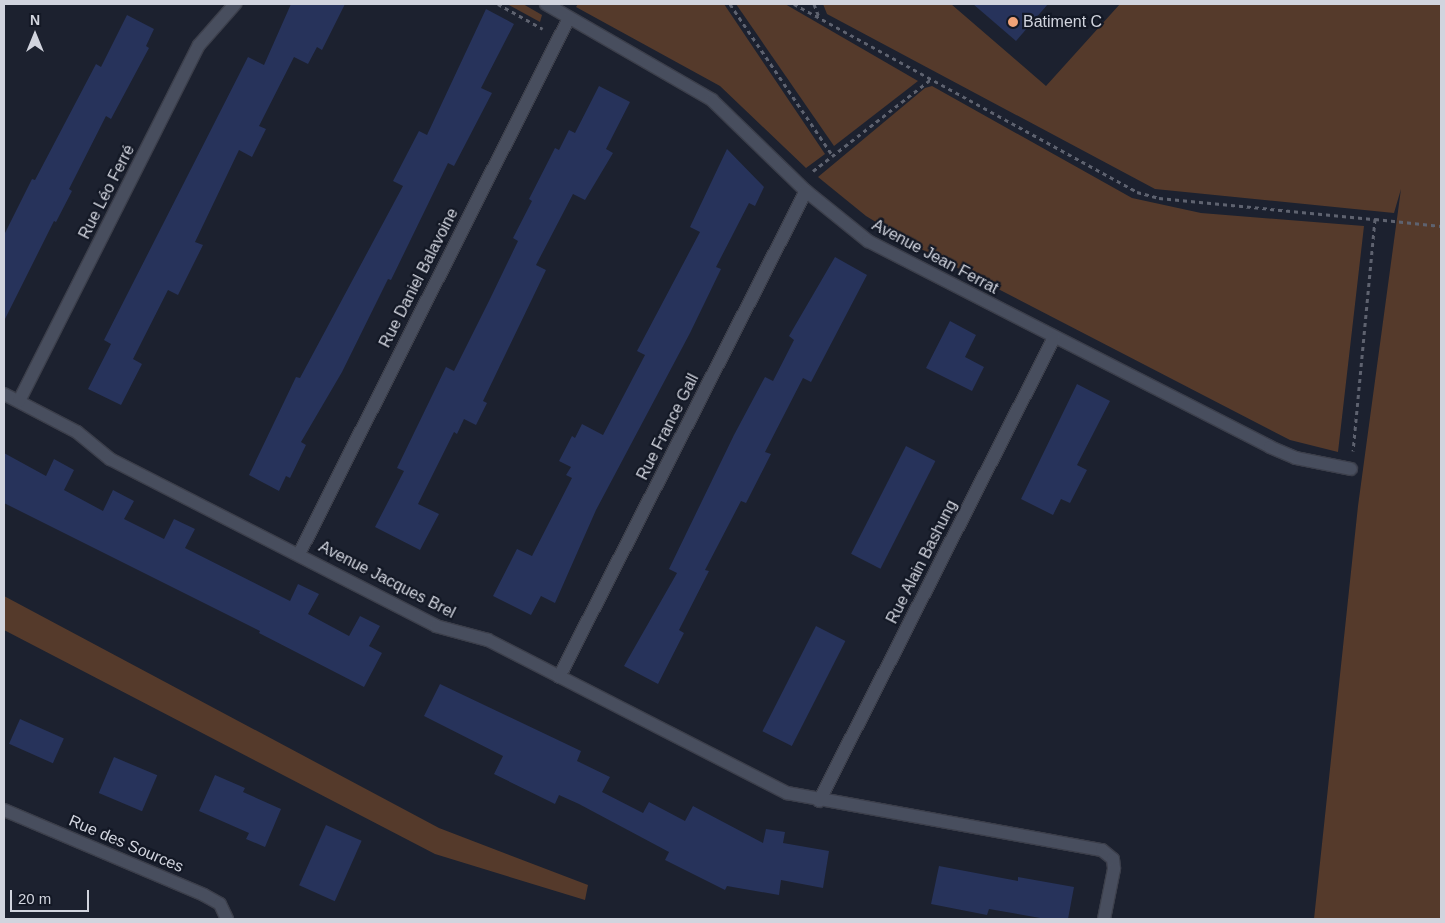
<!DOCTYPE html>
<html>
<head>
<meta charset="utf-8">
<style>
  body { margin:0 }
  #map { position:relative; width:1445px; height:923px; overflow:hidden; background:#1c212f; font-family:Helvetica,sans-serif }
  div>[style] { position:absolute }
  .green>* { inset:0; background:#553a2b }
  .building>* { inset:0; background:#27335b; transform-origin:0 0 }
  .path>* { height:3px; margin-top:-1.5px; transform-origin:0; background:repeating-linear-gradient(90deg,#5e626f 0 4px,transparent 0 8px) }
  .roads { filter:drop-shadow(1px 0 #3c3f4b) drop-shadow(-1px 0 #3c3f4b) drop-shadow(0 1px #3c3f4b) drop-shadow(0 -1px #3c3f4b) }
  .minor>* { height:12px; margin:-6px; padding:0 6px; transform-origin:6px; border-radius:6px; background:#484e5e }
  .dots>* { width:14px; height:14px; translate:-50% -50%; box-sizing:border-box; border:2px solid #131825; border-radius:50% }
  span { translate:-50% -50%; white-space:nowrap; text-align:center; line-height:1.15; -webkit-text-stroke:4.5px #131825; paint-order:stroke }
  .poi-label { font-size:16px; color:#d1d4de }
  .left { translate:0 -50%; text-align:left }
  .street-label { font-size:16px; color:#d1d4de }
  .frame { position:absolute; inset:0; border:5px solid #d1d4de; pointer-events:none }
  .north { position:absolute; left:10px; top:10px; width:50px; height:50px; -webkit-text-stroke:4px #131825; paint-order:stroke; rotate:0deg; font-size:14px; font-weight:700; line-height:20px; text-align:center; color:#d1d4de }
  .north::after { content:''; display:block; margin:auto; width:18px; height:22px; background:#d1d4de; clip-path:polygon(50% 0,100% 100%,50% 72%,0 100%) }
  .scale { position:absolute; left:10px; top:890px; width:79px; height:22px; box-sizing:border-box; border:2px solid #d1d4de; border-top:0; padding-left:6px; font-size:15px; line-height:18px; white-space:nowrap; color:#d1d4de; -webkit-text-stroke:4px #131825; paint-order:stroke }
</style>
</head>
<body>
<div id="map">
  <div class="green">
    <i style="clip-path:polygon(507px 4px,523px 4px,542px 15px,540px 22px)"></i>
    <i style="clip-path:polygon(578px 4px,724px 4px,825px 154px,806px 168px,720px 86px,576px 7px)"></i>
    <i style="clip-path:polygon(736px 4px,785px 4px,918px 81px,834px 146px)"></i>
    <i style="clip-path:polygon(823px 4px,951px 4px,1046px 86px,1120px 4px,1441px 4px,1441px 919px,1314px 919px,1358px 506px,1401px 189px,1394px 213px,1155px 189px,827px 14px)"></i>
    <i style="clip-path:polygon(932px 86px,1132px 198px,1201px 213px,1364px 226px,1338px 452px,1290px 440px,917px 247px,866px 216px,818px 177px,925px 88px)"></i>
    <i style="clip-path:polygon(4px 596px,439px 828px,588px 885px,585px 900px,435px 854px,4px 630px)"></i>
  </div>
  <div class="building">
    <i style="clip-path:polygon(291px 4px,345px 4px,322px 50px,317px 47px,308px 64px,294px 57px,259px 126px,266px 129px,252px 157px,239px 150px,195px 242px,203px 245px,178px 295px,168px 290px,133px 359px,142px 364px,121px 405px,88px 389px,111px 344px,104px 340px,248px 57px,264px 65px)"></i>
    <i style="clip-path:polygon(973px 4px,1048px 4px,1016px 41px)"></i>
    <i style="clip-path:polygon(486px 9px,514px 24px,481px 88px,492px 93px,454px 166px,448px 163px,391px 280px,388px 279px,342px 372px,301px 442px,306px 445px,290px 478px,286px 476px,279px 491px,249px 475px,296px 377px,300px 378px,403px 186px,393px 181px,419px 131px,427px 135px)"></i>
    <i style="clip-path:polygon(127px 15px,154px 29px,146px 46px,149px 48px,111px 119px,106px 116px,69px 189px,72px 191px,56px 222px,54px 221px,4px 321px,4px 235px,32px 179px,35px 180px,96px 64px,101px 67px)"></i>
    <i style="clip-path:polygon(599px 86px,630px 102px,606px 149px,613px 153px,585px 200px,573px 194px,536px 265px,546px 270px,483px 401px,487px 403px,476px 425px,464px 419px,457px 434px,454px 432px,418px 504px,439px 514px,420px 550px,375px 527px,404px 471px,397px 468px,446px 367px,454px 371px,489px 301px,518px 241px,513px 238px,532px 201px,529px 199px,555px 148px,559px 150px,569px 130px,575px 133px)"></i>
    <i style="clip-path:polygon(727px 149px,764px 187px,755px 206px,749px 203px,716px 267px,721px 269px,690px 333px,596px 510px,555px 603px,541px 596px,531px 615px,493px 596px,517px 549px,532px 556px,572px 478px,566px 475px,571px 467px,559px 461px,572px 436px,575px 438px,582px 424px,603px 435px,645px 355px,637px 351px,700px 232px,690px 227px)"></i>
    <i style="clip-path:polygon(835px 257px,867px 275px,811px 382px,803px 378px,765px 452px,771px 454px,746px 503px,741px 501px,705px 570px,709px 571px,679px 630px,684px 633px,658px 684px,624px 666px,677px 573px,669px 569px,734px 435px,765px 377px,773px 381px,794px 340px,789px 336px)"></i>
    <i style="clip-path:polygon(950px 321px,976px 335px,965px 357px,984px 367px,972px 391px,926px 368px)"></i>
    <i style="clip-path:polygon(1077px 384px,1110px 401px,1077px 465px,1087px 470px,1070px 503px,1061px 499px,1053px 515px,1021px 499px)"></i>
    <i style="left:906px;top:446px;width:33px;height:121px;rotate:27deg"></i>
    <i style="clip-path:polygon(4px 453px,46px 476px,54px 459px,74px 470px,64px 490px,103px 511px,113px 490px,134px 501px,124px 519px,164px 539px,174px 519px,195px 529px,185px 548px,290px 601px,298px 584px,319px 594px,308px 614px,349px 636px,360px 616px,380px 626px,369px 646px,382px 653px,364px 687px,259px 633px,260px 631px,4px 503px)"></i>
    <i style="left:816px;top:626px;width:33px;height:118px;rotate:27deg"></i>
    <i style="clip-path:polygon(440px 684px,581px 751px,577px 761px,610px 777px,602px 792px,643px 813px,649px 802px,685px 821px,693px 806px,763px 843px,766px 829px,785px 832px,783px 843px,829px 851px,823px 888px,781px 880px,779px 895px,727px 886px,725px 890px,665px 860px,669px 852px,579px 804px,559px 795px,555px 804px,494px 774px,503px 756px,424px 716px)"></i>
    <i style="left:20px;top:719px;width:48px;height:27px;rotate:24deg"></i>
    <i style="left:114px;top:757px;width:47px;height:39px;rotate:23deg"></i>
    <i style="clip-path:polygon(215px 775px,245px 788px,243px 792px,281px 809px,265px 847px,246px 839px,249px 833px,199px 811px)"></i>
    <i style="left:326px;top:825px;width:39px;height:66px;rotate:24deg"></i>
    <i style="clip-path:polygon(939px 866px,1018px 881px,1018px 877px,1074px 887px,1068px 919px,1046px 919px,989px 909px,987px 915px,931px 904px)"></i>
  </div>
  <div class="path">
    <i style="left:498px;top:4px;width:51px;rotate:29.1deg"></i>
    <i style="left:730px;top:4px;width:184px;rotate:55.9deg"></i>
    <i style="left:794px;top:4px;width:391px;rotate:28.7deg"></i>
    <i style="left:1137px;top:192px;width:23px;rotate:15deg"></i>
    <i style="left:1159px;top:198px;width:217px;rotate:5.6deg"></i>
    <i style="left:1375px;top:219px;width:233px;rotate:95.4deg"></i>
    <i style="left:814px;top:4px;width:14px;rotate:69deg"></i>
    <i style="left:813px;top:171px;width:150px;rotate:-37.9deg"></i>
    <i style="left:1375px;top:219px;width:66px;rotate:6.1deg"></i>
  </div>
  <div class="roads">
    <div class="minor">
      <i style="left:546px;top:4px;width:192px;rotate:30deg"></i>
      <i style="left:712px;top:100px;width:131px;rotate:44.1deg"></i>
      <i style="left:806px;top:191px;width:80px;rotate:38.9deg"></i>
      <i style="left:868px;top:241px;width:452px;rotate:27.1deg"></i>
      <i style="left:1270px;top:447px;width:28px;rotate:23deg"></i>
      <i style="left:1296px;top:458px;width:56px;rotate:11.3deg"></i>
      <i style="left:4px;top:394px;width:82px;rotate:27.5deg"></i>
      <i style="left:77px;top:432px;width:43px;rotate:39.3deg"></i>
      <i style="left:110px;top:459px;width:366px;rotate:27.1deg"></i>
      <i style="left:436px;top:626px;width:54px;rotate:15.1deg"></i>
      <i style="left:488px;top:640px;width:336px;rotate:27.1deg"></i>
      <i style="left:787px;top:793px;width:320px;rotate:10.3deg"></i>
      <i style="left:1102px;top:850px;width:14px;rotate:39deg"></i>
      <i style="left:1113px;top:859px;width:10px;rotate:84deg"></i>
      <i style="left:1114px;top:869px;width:51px;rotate:101.3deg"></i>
      <i style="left:19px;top:401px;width:399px;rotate:-63.2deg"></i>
      <i style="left:199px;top:45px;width:55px;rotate:-48.7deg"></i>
      <i style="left:299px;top:554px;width:600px;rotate:-63.26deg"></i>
      <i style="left:559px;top:677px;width:545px;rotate:-63.06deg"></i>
      <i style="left:819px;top:801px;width:519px;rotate:-63.09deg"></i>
      <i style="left:4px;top:810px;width:217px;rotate:23deg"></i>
      <i style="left:204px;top:895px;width:18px;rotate:29deg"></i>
      <i style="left:220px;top:904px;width:17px;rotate:65deg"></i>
    </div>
  </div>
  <div class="dots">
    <i style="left:1013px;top:22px;background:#f0a378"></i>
  </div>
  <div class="poi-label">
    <span class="left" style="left:1023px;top:22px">Batiment C</span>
  </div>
  <div class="street-label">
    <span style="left:107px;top:192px;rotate:-63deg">Rue Léo Ferré</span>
    <span style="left:935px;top:257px;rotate:28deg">Avenue Jean Ferrat</span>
    <span style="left:419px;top:278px;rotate:-63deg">Rue Daniel Balavoine</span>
    <span style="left:668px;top:427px;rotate:-63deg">Rue France Gall</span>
    <span style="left:922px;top:562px;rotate:-63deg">Rue Alain Bashung</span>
    <span style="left:387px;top:580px;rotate:27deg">Avenue Jacques Brel</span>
    <span style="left:126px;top:844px;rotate:23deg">Rue des Sources</span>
  </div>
  <div class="frame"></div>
  <div class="north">N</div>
  <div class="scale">20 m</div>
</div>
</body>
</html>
